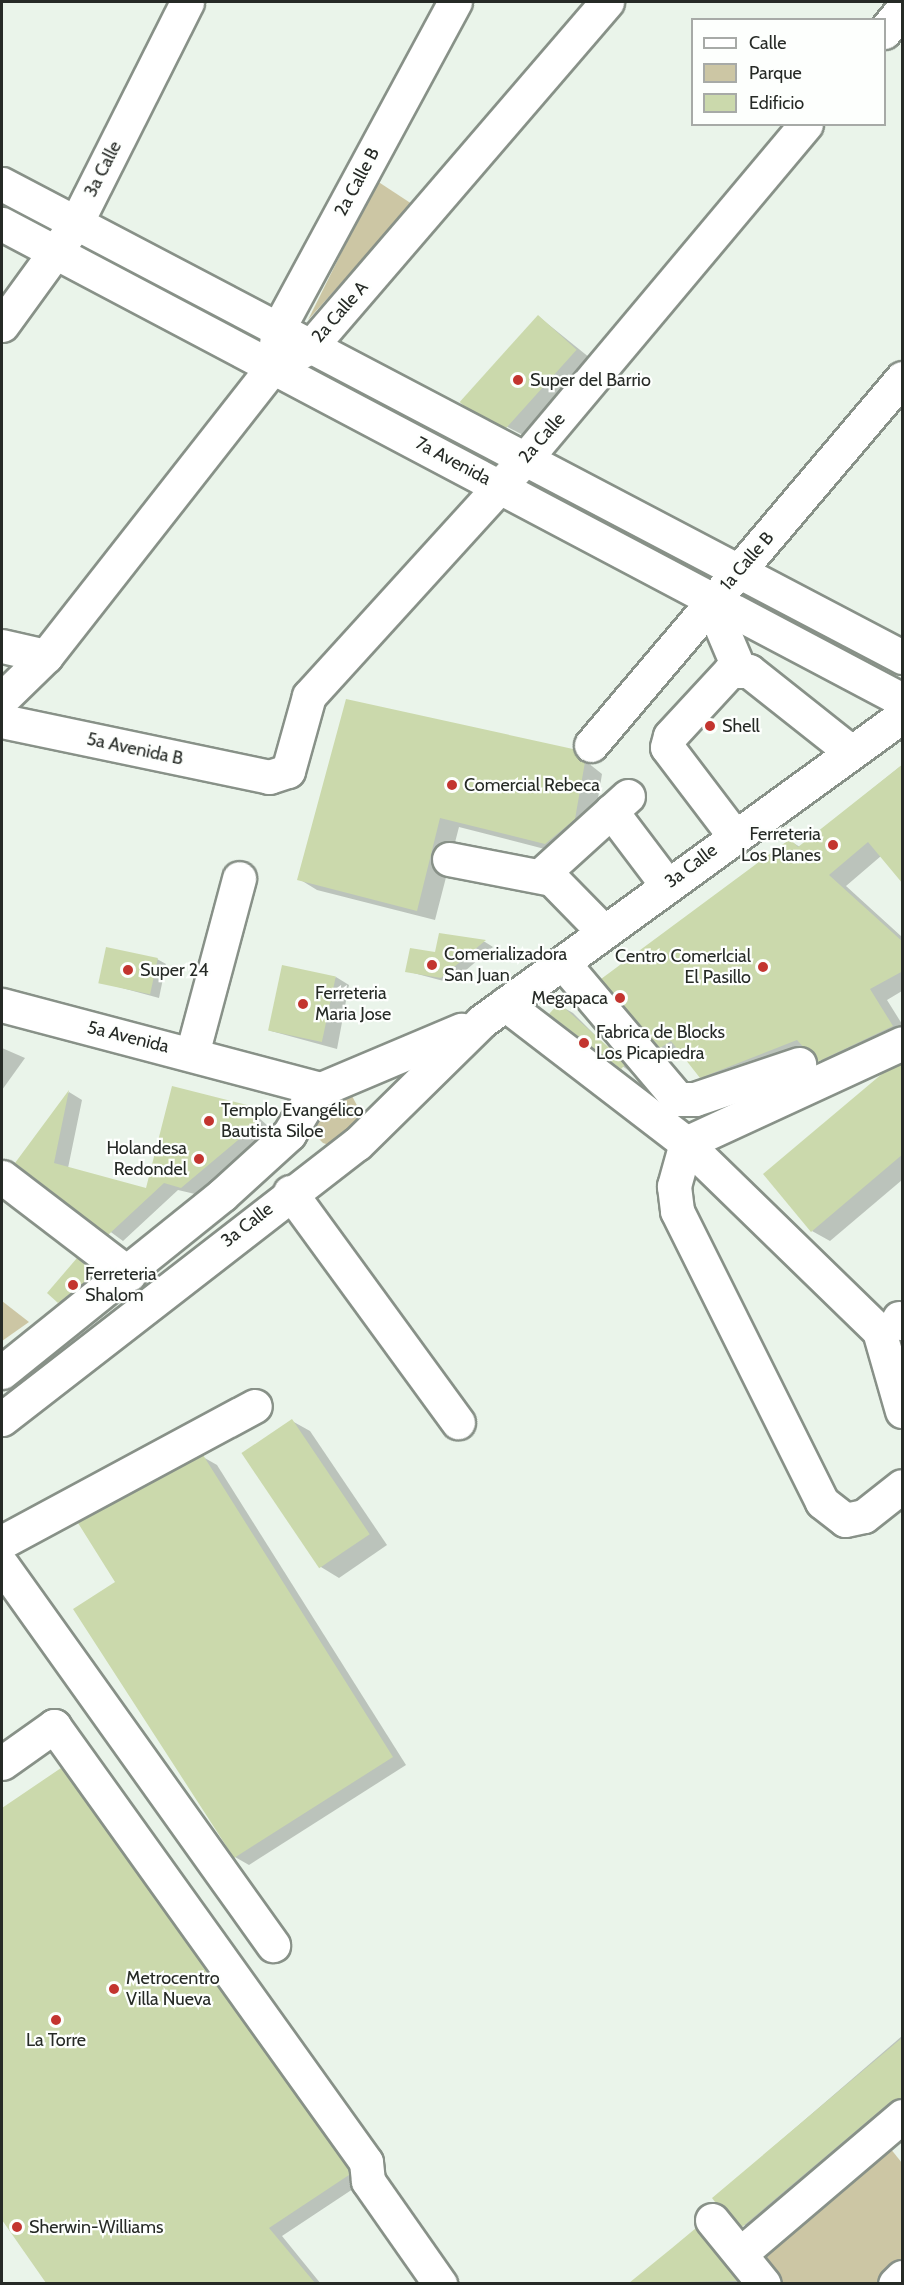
<!DOCTYPE html>
<html>
<head>
<meta charset="utf-8">
<style>
  body { margin:0 }
  #map { position:relative; width:904px; height:2285px; overflow:hidden; background:#eaf4ea; font-family:Cabin,sans-serif }
  div>[style] { position:absolute }
  .green>* { inset:0; background:#ccc6a4 }
  .shadow>* { inset:0; background:#0003 }
  .building>* { inset:0; background:#cbd9ac; transform-origin:0 0 }
  .roads { filter:drop-shadow(2px 0 #889188) drop-shadow(-2px 0 #889188) drop-shadow(0 2px #889188) drop-shadow(0 -2px #889188) }
  .minor>* { height:33px; margin:-16.5px; padding:0 16.5px; transform-origin:16.5px; border-radius:16.5px; background:#fff }
  .major>* { height:33px; margin:-16.5px; padding:0 16.5px; transform-origin:16.5px; border-radius:16.5px; background:#fff }
  .dots>* { width:16px; height:16px; translate:-50% -50%; box-sizing:border-box; border:3px solid #fdfffd; border-radius:50% }
  span { translate:-50% -50%; white-space:nowrap; text-align:center; line-height:1.15; -webkit-text-stroke:4.5px #fdfffd; paint-order:stroke }
  .street-label { font-size:18px; color:#262a26 }
  .poi-label { font-size:18px; color:#262a26 }
  .left { translate:0 -50%; text-align:left }
  .right { translate:-100% -50%; text-align:right }
  .frame { position:absolute; inset:0; border:3px solid #262a26; pointer-events:none }
  .legend { position:absolute; left:691px; top:18px; width:195px; height:108px; box-sizing:border-box; background:#fdfffd; border:2px solid #a7aaa7; margin:0; padding:8px 10px; list-style:none; font-size:18px; color:#262a26 }
  .legend li { display:flex; align-items:center; gap:12px; height:30px }
  .legend b { width:30px; border:2px solid #a7aaa7 }
</style>
</head>
<body>
<div id="map">
  <div class="green">
    <i style="clip-path:polygon(377px 181px,412px 204px,308px 320px)"></i>
    <i style="clip-path:polygon(351px 1094px,363px 1117px,332px 1146px,323px 1143px,310px 1130px,307px 1111px)"></i>
    <i style="clip-path:polygon(2px 1301px,29px 1322px,2px 1341px)"></i>
    <i style="clip-path:polygon(886px 2143px,902px 2163px,902px 2263px,878px 2283px,779px 2283px,754px 2253px)"></i>
  </div>
  <div class="shadow">
    <i style="clip-path:polygon(538px 316px,590px 358px,525px 436px,478px 412px)"></i>
    <i style="clip-path:polygon(573px 751px,602px 774px,593px 829px,564px 854px,459px 827px,435px 920px,317px 890px,299px 879px)"></i>
    <i style="clip-path:polygon(902px 765px,881px 856px,846px 886px,902px 937px,902px 991px,887px 1000px,902px 1024px,902px 1040px,836px 1071px,810px 1052px,719px 1087px,701px 1077px,684px 1054px,679px 1057px,661px 1047px,790px 841px,800px 847px)"></i>
    <i style="clip-path:polygon(440px 934px,485px 942px,493px 947px,451px 983px,406px 971px,436px 954px)"></i>
    <i style="clip-path:polygon(157px 959px,166px 964px,159px 998px,100px 982px)"></i>
    <i style="clip-path:polygon(336px 977px,349px 985px,337px 1049px,271px 1031px)"></i>
    <i style="clip-path:polygon(559px 1005px,573px 1013px,636px 1076px,551px 1014px)"></i>
    <i style="clip-path:polygon(2px 1048px,25px 1058px,2px 1090px)"></i>
    <i style="clip-path:polygon(902px 1065px,902px 1180px,830px 1241px,812px 1231px)"></i>
    <i style="clip-path:polygon(69px 1092px,82px 1100px,68px 1168px,147px 1190px,246px 1106px,269px 1127px,263px 1141px,195px 1194px,178px 1190px,123px 1241px,17px 1163px)"></i>
    <i style="clip-path:polygon(77px 1260px,103px 1279px,68px 1307px,59px 1302px)"></i>
    <i style="clip-path:polygon(292px 1421px,310px 1431px,387px 1545px,339px 1578px,321px 1567px)"></i>
    <i style="clip-path:polygon(203px 1457px,217px 1465px,406px 1765px,249px 1865px,235px 1857px,117px 1582px)"></i>
    <i style="clip-path:polygon(61px 1769px,75px 1777px,362px 2183px,282px 2236px,321px 2284px,48px 2284px,2px 2218px,2px 1810px)"></i>
    <i style="clip-path:polygon(902px 2036px,902px 2106px,752px 2232px,714px 2198px)"></i>
    <i style="clip-path:polygon(696px 2230px,743px 2284px,633px 2284px)"></i>
  </div>
  <div class="building">
    <i style="left:538px;top:315px;width:52px;height:117px;rotate:42deg"></i>
    <i style="clip-path:polygon(346px 699px,573px 749px,585px 762px,575px 819px,545px 844px,440px 818px,417px 911px,297px 880px)"></i>
    <i style="clip-path:polygon(903px 764px,903px 884px,868px 842px,829px 875px,903px 942px,903px 971px,870px 989px,893px 1026px,817px 1062px,797px 1040px,700px 1078px,671px 1041px,660px 1048px,601px 979px,790px 839px,798px 847px)"></i>
    <i style="clip-path:polygon(439px 933px,486px 940px,441px 978px,405px 972px,410px 948px,435px 952px)"></i>
    <i style="left:106px;top:947px;width:53px;height:37px;rotate:12deg"></i>
    <i style="left:282px;top:965px;width:55px;height:67px;rotate:12deg"></i>
    <i style="clip-path:polygon(559px 1003px,615px 1053px,625px 1065px,621px 1069px,549px 1014px)"></i>
    <i style="clip-path:polygon(903px 1063px,903px 1154px,811px 1232px,763px 1174px,883px 1073px)"></i>
    <i style="clip-path:polygon(172px 1086px,247px 1105px,256px 1113px,256px 1125px,181px 1188px,164px 1183px,108px 1235px,15px 1163px,69px 1090px,54px 1163px,146px 1188px)"></i>
    <i style="clip-path:polygon(77px 1258px,96px 1273px,58px 1303px,47px 1293px)"></i>
    <i style="left:292px;top:1419px;width:139px;height:61px;rotate:56deg"></i>
    <i style="clip-path:polygon(203px 1455px,393px 1757px,234px 1858px,73px 1609px,115px 1582px,78px 1523px)"></i>
    <i style="clip-path:polygon(61px 1768px,348px 2169px,349px 2175px,269px 2228px,315px 2283px,46px 2283px,2px 2220px,2px 1808px)"></i>
    <i style="clip-path:polygon(903px 2037px,903px 2098px,890px 2102px,742px 2227px,715px 2202px,712px 2198px)"></i>
    <i style="clip-path:polygon(696px 2228px,737px 2281px,629px 2283px,672px 2248px)"></i>
  </div>
  <div class="roads">
    <div class="minor">
      <i style="left:884px;top:32px;width:28px;rotate:-51deg"></i>
      <i style="left:2px;top:184px;width:1017px;rotate:27.72deg"></i>
      <i style="left:2px;top:224px;width:1018px;rotate:27.87deg"></i>
      <i style="left:2px;top:325px;width:126px;rotate:-54deg"></i>
      <i style="left:76px;top:223px;width:247px;rotate:-63.3deg"></i>
      <i style="left:275px;top:351px;width:22px;rotate:-82deg"></i>
      <i style="left:278px;top:329px;width:372px;rotate:-61.6deg"></i>
      <i style="left:711px;top:603px;width:72px;rotate:67deg"></i>
      <i style="left:2px;top:646px;width:45px;rotate:12.8deg"></i>
      <i style="left:2px;top:699px;width:62px;rotate:-44.3deg"></i>
      <i style="left:46px;top:656px;width:367px;rotate:-51.9deg"></i>
      <i style="left:273px;top:367px;width:43px;rotate:-28.9deg"></i>
      <i style="left:311px;top:346px;width:454px;rotate:-49.3deg"></i>
      <i style="left:2px;top:721px;width:273px;rotate:11.8deg"></i>
      <i style="left:269px;top:777px;width:20px;rotate:-18deg"></i>
      <i style="left:288px;top:771px;width:78px;rotate:-74.4deg"></i>
      <i style="left:309px;top:696px;width:321px;rotate:-47.7deg"></i>
      <i style="left:525px;top:459px;width:437px;rotate:-50deg"></i>
      <i style="left:591px;top:745px;width:481px;rotate:-49.7deg"></i>
      <i style="left:611px;top:811px;width:93px;rotate:52.9deg"></i>
      <i style="left:733px;top:834px;width:109px;rotate:-127.2deg"></i>
      <i style="left:667px;top:747px;width:11px;rotate:-75deg"></i>
      <i style="left:670px;top:736px;width:88px;rotate:-47.3deg"></i>
      <i style="left:730px;top:671px;width:19px"></i>
      <i style="left:749px;top:671px;width:129px;rotate:38.4deg"></i>
      <i style="left:449px;top:859px;width:105px;rotate:11deg"></i>
      <i style="left:552px;top:879px;width:73px;rotate:45.6deg"></i>
      <i style="left:542px;top:874px;width:116px;rotate:-42.2deg"></i>
      <i style="left:563px;top:963px;width:178px;rotate:49.8deg"></i>
      <i style="left:678px;top:1099px;width:17px"></i>
      <i style="left:695px;top:1099px;width:110px;rotate:-18.6deg"></i>
      <i style="left:505px;top:1004px;width:228px;rotate:37.5deg"></i>
      <i style="left:686px;top:1143px;width:238px;rotate:-24.8deg"></i>
      <i style="left:192px;top:1054px;width:182px;rotate:-75deg"></i>
      <i style="left:2px;top:1177px;width:160px;rotate:37.4deg"></i>
      <i style="left:290px;top:1192px;width:285px;rotate:53.9deg"></i>
      <i style="left:899px;top:1318px;width:6px;rotate:59deg"></i>
      <i style="left:902px;top:1411px;width:83px;rotate:-106deg"></i>
      <i style="left:879px;top:1331px;width:269px;rotate:-135.8deg"></i>
      <i style="left:686px;top:1143px;width:45px;rotate:105.6deg"></i>
      <i style="left:674px;top:1186px;width:25px;rotate:83deg"></i>
      <i style="left:677px;top:1211px;width:325px;rotate:63.5deg"></i>
      <i style="left:822px;top:1502px;width:29px;rotate:38deg"></i>
      <i style="left:845px;top:1520px;width:19px;rotate:-12deg"></i>
      <i style="left:864px;top:1516px;width:48px;rotate:-38.3deg"></i>
      <i style="left:2px;top:1542px;width:287px;rotate:-28.3deg"></i>
      <i style="left:2px;top:1565px;width:467px;rotate:54.5deg"></i>
      <i style="left:2px;top:1763px;width:64px;rotate:-35.4deg"></i>
      <i style="left:54px;top:1726px;width:536px;rotate:54.41deg"></i>
      <i style="left:366px;top:2162px;width:19px;rotate:84deg"></i>
      <i style="left:368px;top:2181px;width:126px;rotate:55deg"></i>
      <i style="left:712px;top:2220px;width:82px;rotate:50.9deg"></i>
      <i style="left:740px;top:2254px;width:213px;rotate:-40.4deg"></i>
      <i style="left:895px;top:2284px;width:10px;rotate:-45deg"></i>
    </div>
    <div class="major">
      <i style="left:2px;top:1005px;width:330px;rotate:14.8deg"></i>
      <i style="left:2px;top:1372px;width:282px;rotate:-38.8deg"></i>
      <i style="left:222px;top:1195px;width:91px;rotate:-42.3deg"></i>
      <i style="left:289px;top:1134px;width:49px;rotate:-59.2deg"></i>
      <i style="left:314px;top:1092px;width:160px;rotate:-22.9deg"></i>
      <i style="left:2px;top:1419px;width:449px;rotate:-37.8deg"></i>
      <i style="left:357px;top:1144px;width:175px;rotate:-44.5deg"></i>
      <i style="left:482px;top:1021px;width:519px;rotate:-35.99deg"></i>
    </div>
  </div>
  <div class="dots">
    <i style="left:518px;top:380px;background:#c3352f"></i>
    <i style="left:710px;top:726px;background:#c3352f"></i>
    <i style="left:452px;top:785px;background:#c3352f"></i>
    <i style="left:833px;top:845px;background:#c3352f"></i>
    <i style="left:432px;top:965px;background:#c3352f"></i>
    <i style="left:763px;top:967px;background:#c3352f"></i>
    <i style="left:128px;top:970px;background:#c3352f"></i>
    <i style="left:620px;top:998px;background:#c3352f"></i>
    <i style="left:303px;top:1004px;background:#c3352f"></i>
    <i style="left:584px;top:1043px;background:#c3352f"></i>
    <i style="left:209px;top:1121px;background:#c3352f"></i>
    <i style="left:199px;top:1159px;background:#c3352f"></i>
    <i style="left:73px;top:1285px;background:#c3352f"></i>
    <i style="left:114px;top:1989px;background:#c3352f"></i>
    <i style="left:56px;top:2020px;background:#c3352f"></i>
    <i style="left:17px;top:2227px;background:#c3352f"></i>
  </div>
  <div class="street-label">
    <span style="left:103px;top:169px;rotate:-63deg">3a Calle</span>
    <span style="left:357px;top:182px;rotate:-62deg">2a Calle B</span>
    <span style="left:340px;top:312px;rotate:-49deg">2a Calle A</span>
    <span style="left:542px;top:438px;rotate:-49deg">2a Calle</span>
    <span style="left:453px;top:461px;rotate:28deg">7a Avenida</span>
    <span style="left:747px;top:561px;rotate:-49deg">1a Calle B</span>
    <span style="left:135px;top:749px;rotate:12deg">5a Avenida B</span>
    <span style="left:691px;top:866px;rotate:-37deg">3a Calle</span>
    <span style="left:128px;top:1037px;rotate:14deg">5a Avenida</span>
    <span style="left:247px;top:1225px;rotate:-38deg">3a Calle</span>
  </div>
  <div class="poi-label">
    <span class="left" style="left:530px;top:380px">Super del Barrio</span>
    <span class="left" style="left:722px;top:726px">Shell</span>
    <span class="left" style="left:464px;top:785px">Comercial Rebeca</span>
    <span class="right" style="left:821px;top:845px">Ferreteria<br>Los Planes</span>
    <span class="left" style="left:444px;top:965px">Comerializadora<br>San Juan</span>
    <span class="right" style="left:751px;top:967px">Centro Comerlcial<br>El Pasillo</span>
    <span class="left" style="left:140px;top:970px">Super 24</span>
    <span class="left" style="left:315px;top:1004px">Ferreteria<br>Maria Jose</span>
    <span class="right" style="left:608px;top:998px">Megapaca</span>
    <span class="left" style="left:596px;top:1043px">Fabrica de Blocks<br>Los Picapiedra</span>
    <span class="left" style="left:221px;top:1121px">Templo Evangélico<br>Bautista Siloe</span>
    <span class="right" style="left:187px;top:1159px">Holandesa<br>Redondel</span>
    <span class="left" style="left:85px;top:1285px">Ferreteria<br>Shalom</span>
    <span class="left" style="left:126px;top:1989px">Metrocentro<br>Villa Nueva</span>
    <span style="left:56px;top:2040px">La Torre</span>
    <span class="left" style="left:29px;top:2227px">Sherwin-Williams</span>
  </div>
  <div class="frame"></div>
  <ul class="legend">
  <li><b style="height:8px;background:#fff"></b>Calle</li>
  <li><b style="height:16px;background:#ccc6a4"></b>Parque</li>
  <li><b style="height:16px;background:#cbd9ac"></b>Edificio</li>
  </ul>
</div>
</body>
</html>
